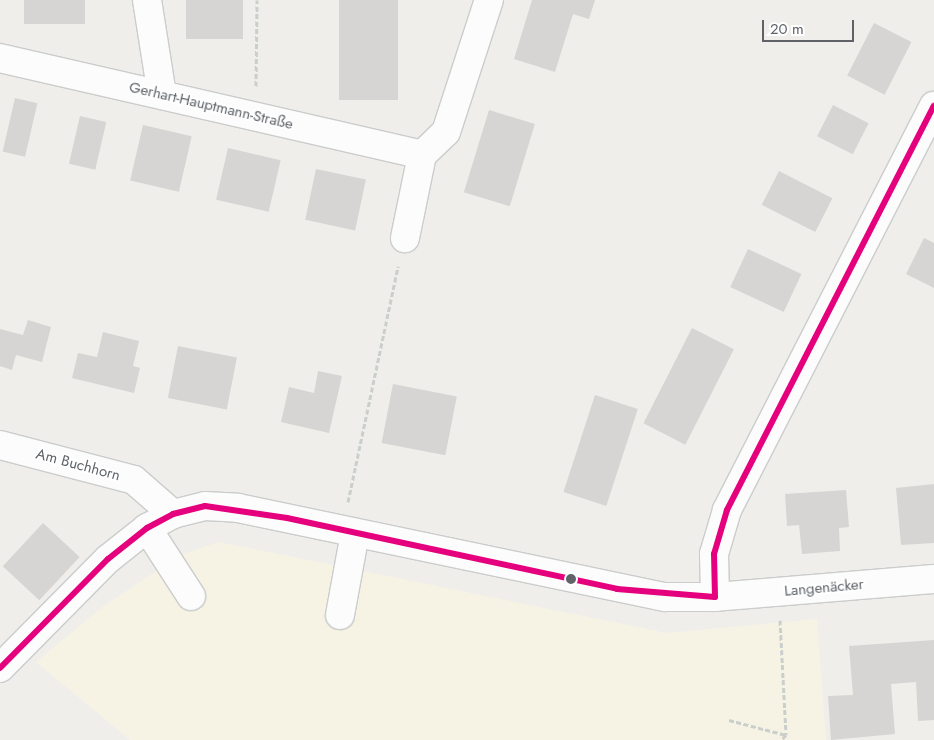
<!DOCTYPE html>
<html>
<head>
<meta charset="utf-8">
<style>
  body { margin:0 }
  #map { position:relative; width:934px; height:740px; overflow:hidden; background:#efeeea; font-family:Jost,sans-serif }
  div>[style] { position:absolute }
  .commercial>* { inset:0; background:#f7f3e4 }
  .building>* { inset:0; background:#d6d5d3; transform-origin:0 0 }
  .path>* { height:3px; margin-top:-1.5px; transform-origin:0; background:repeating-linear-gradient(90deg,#cacfcc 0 5px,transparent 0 7.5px) }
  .roads { filter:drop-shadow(1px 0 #cbcccc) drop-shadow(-1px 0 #cbcccc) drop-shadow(0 1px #cbcccc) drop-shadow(0 -1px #cbcccc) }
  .minor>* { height:28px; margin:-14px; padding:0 14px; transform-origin:14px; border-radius:14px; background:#fdfcfc }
  .bus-1>* { height:6px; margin:-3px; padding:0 3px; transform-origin:3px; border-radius:3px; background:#e5007d }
  .dots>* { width:14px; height:14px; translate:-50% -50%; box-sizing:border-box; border:2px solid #fff; border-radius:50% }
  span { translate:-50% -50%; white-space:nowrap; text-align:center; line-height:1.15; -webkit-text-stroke:4px #fff; paint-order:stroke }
  .street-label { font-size:15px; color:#5f6368 }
  .scale { position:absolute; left:762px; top:20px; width:92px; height:22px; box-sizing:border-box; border:2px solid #5f6368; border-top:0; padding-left:6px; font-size:15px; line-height:18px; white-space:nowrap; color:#5f6368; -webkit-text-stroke:4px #fff; paint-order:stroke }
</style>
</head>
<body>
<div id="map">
  <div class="commercial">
    <i style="clip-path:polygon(219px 542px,667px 633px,817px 619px,826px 740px,130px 740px,36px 662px,105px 605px,181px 555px)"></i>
  </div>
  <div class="building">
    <i style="left:24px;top:0;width:61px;height:24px"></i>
    <i style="left:186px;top:0;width:57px;height:39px"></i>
    <i style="left:339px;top:0;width:59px;height:100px"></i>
    <i style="clip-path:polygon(532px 0,595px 0,589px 19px,573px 14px,555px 72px,514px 59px)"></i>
    <i style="left:874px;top:23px;width:42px;height:59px;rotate:27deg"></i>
    <i style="left:15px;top:98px;width:23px;height:55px;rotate:13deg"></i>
    <i style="left:833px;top:105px;width:40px;height:35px;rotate:27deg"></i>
    <i style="left:489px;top:110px;width:48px;height:86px;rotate:17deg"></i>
    <i style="left:80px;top:116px;width:27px;height:49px;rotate:13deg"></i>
    <i style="left:143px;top:125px;width:50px;height:57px;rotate:13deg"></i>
    <i style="left:228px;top:148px;width:54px;height:53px;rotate:13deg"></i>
    <i style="left:316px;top:169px;width:51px;height:52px;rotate:12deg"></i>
    <i style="left:779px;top:171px;width:60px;height:38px;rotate:27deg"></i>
    <i style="clip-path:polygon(924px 238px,934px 243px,934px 288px,906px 274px)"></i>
    <i style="left:748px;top:249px;width:59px;height:42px;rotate:25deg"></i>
    <i style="clip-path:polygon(28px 320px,51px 327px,42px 362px,16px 355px,12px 370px,0 366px,0 329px,23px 335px)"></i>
    <i style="left:692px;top:328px;width:47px;height:107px;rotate:27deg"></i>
    <i style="clip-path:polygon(103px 332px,139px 341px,133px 366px,140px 368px,134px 393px,72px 378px,78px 353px,97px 357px)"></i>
    <i style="left:178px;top:346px;width:60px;height:53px;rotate:11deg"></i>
    <i style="clip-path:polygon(318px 371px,342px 376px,329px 433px,281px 422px,289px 387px,314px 393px)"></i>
    <i style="left:393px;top:384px;width:65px;height:60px;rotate:11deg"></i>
    <i style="left:595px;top:395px;width:45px;height:102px;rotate:18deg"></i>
    <i style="clip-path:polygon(934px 484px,934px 543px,901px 545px,896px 488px)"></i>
    <i style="clip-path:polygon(846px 490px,849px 527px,839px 528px,840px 551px,802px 554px,799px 525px,787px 526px,785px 494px)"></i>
    <i style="left:43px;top:523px;width:50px;height:59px;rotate:43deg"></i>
    <i style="clip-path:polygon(934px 640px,934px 720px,918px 721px,916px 682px,891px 684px,895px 734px,831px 740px,828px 696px,853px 695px,849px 646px)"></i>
  </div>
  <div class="path">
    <i style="left:256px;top:86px;width:86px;rotate:-89.3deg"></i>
    <i style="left:348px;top:502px;width:241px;rotate:-78deg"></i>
    <i style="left:780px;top:620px;width:115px;rotate:87deg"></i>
    <i style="left:786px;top:735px;width:7px;rotate:135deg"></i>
    <i style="left:729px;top:720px;width:59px;rotate:14.7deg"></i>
  </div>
  <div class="roads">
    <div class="minor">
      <i style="left:147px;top:0;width:96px;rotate:81deg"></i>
      <i style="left:0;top:58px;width:433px;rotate:12.9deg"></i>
      <i style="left:422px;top:155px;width:85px;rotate:101.6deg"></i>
      <i style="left:422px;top:155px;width:33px;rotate:-44deg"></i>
      <i style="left:446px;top:132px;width:139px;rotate:-72deg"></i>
      <i style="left:0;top:445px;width:138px;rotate:14.6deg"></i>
      <i style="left:134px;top:480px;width:52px;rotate:41.1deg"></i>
      <i style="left:147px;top:528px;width:81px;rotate:57.1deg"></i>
      <i style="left:715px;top:597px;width:43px;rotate:-91.3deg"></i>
      <i style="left:714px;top:554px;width:46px;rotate:-73.5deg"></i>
      <i style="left:727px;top:510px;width:454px;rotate:-62.9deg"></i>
      <i style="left:340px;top:615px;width:83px;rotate:-79.6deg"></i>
      <i style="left:0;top:668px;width:153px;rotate:-45.3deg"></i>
      <i style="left:108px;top:559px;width:50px;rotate:-38.5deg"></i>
      <i style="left:147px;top:528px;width:30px;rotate:-28deg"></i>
      <i style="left:173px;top:514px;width:33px;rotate:-14deg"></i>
      <i style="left:205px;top:506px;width:33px;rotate:3deg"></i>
      <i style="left:238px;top:508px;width:436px;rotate:11.8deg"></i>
      <i style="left:665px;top:597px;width:50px"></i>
      <i style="left:715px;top:597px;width:220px;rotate:-4.7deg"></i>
    </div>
  </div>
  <div class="bus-1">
    <i style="left:0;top:668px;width:153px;rotate:-45.3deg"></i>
    <i style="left:108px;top:559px;width:50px;rotate:-38.5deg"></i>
    <i style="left:147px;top:528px;width:30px;rotate:-28deg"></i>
    <i style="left:173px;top:514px;width:33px;rotate:-14deg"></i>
    <i style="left:205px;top:506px;width:83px;rotate:8.3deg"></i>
    <i style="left:287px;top:518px;width:338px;rotate:12.1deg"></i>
    <i style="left:617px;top:589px;width:98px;rotate:4.7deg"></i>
    <i style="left:715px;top:597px;width:43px;rotate:-91.3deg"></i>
    <i style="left:714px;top:554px;width:46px;rotate:-73.5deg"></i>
    <i style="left:727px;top:510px;width:454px;rotate:-62.9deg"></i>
  </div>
  <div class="dots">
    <i style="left:571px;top:579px;background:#5f6368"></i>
  </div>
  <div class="street-label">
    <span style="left:211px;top:106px;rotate:13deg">Gerhart-Hauptmann-Straße</span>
    <span style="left:78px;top:465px;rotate:15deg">Am Buchhorn</span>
    <span style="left:824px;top:588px;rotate:-5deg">Langenäcker</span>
  </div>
  <div class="scale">20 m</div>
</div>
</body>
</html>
